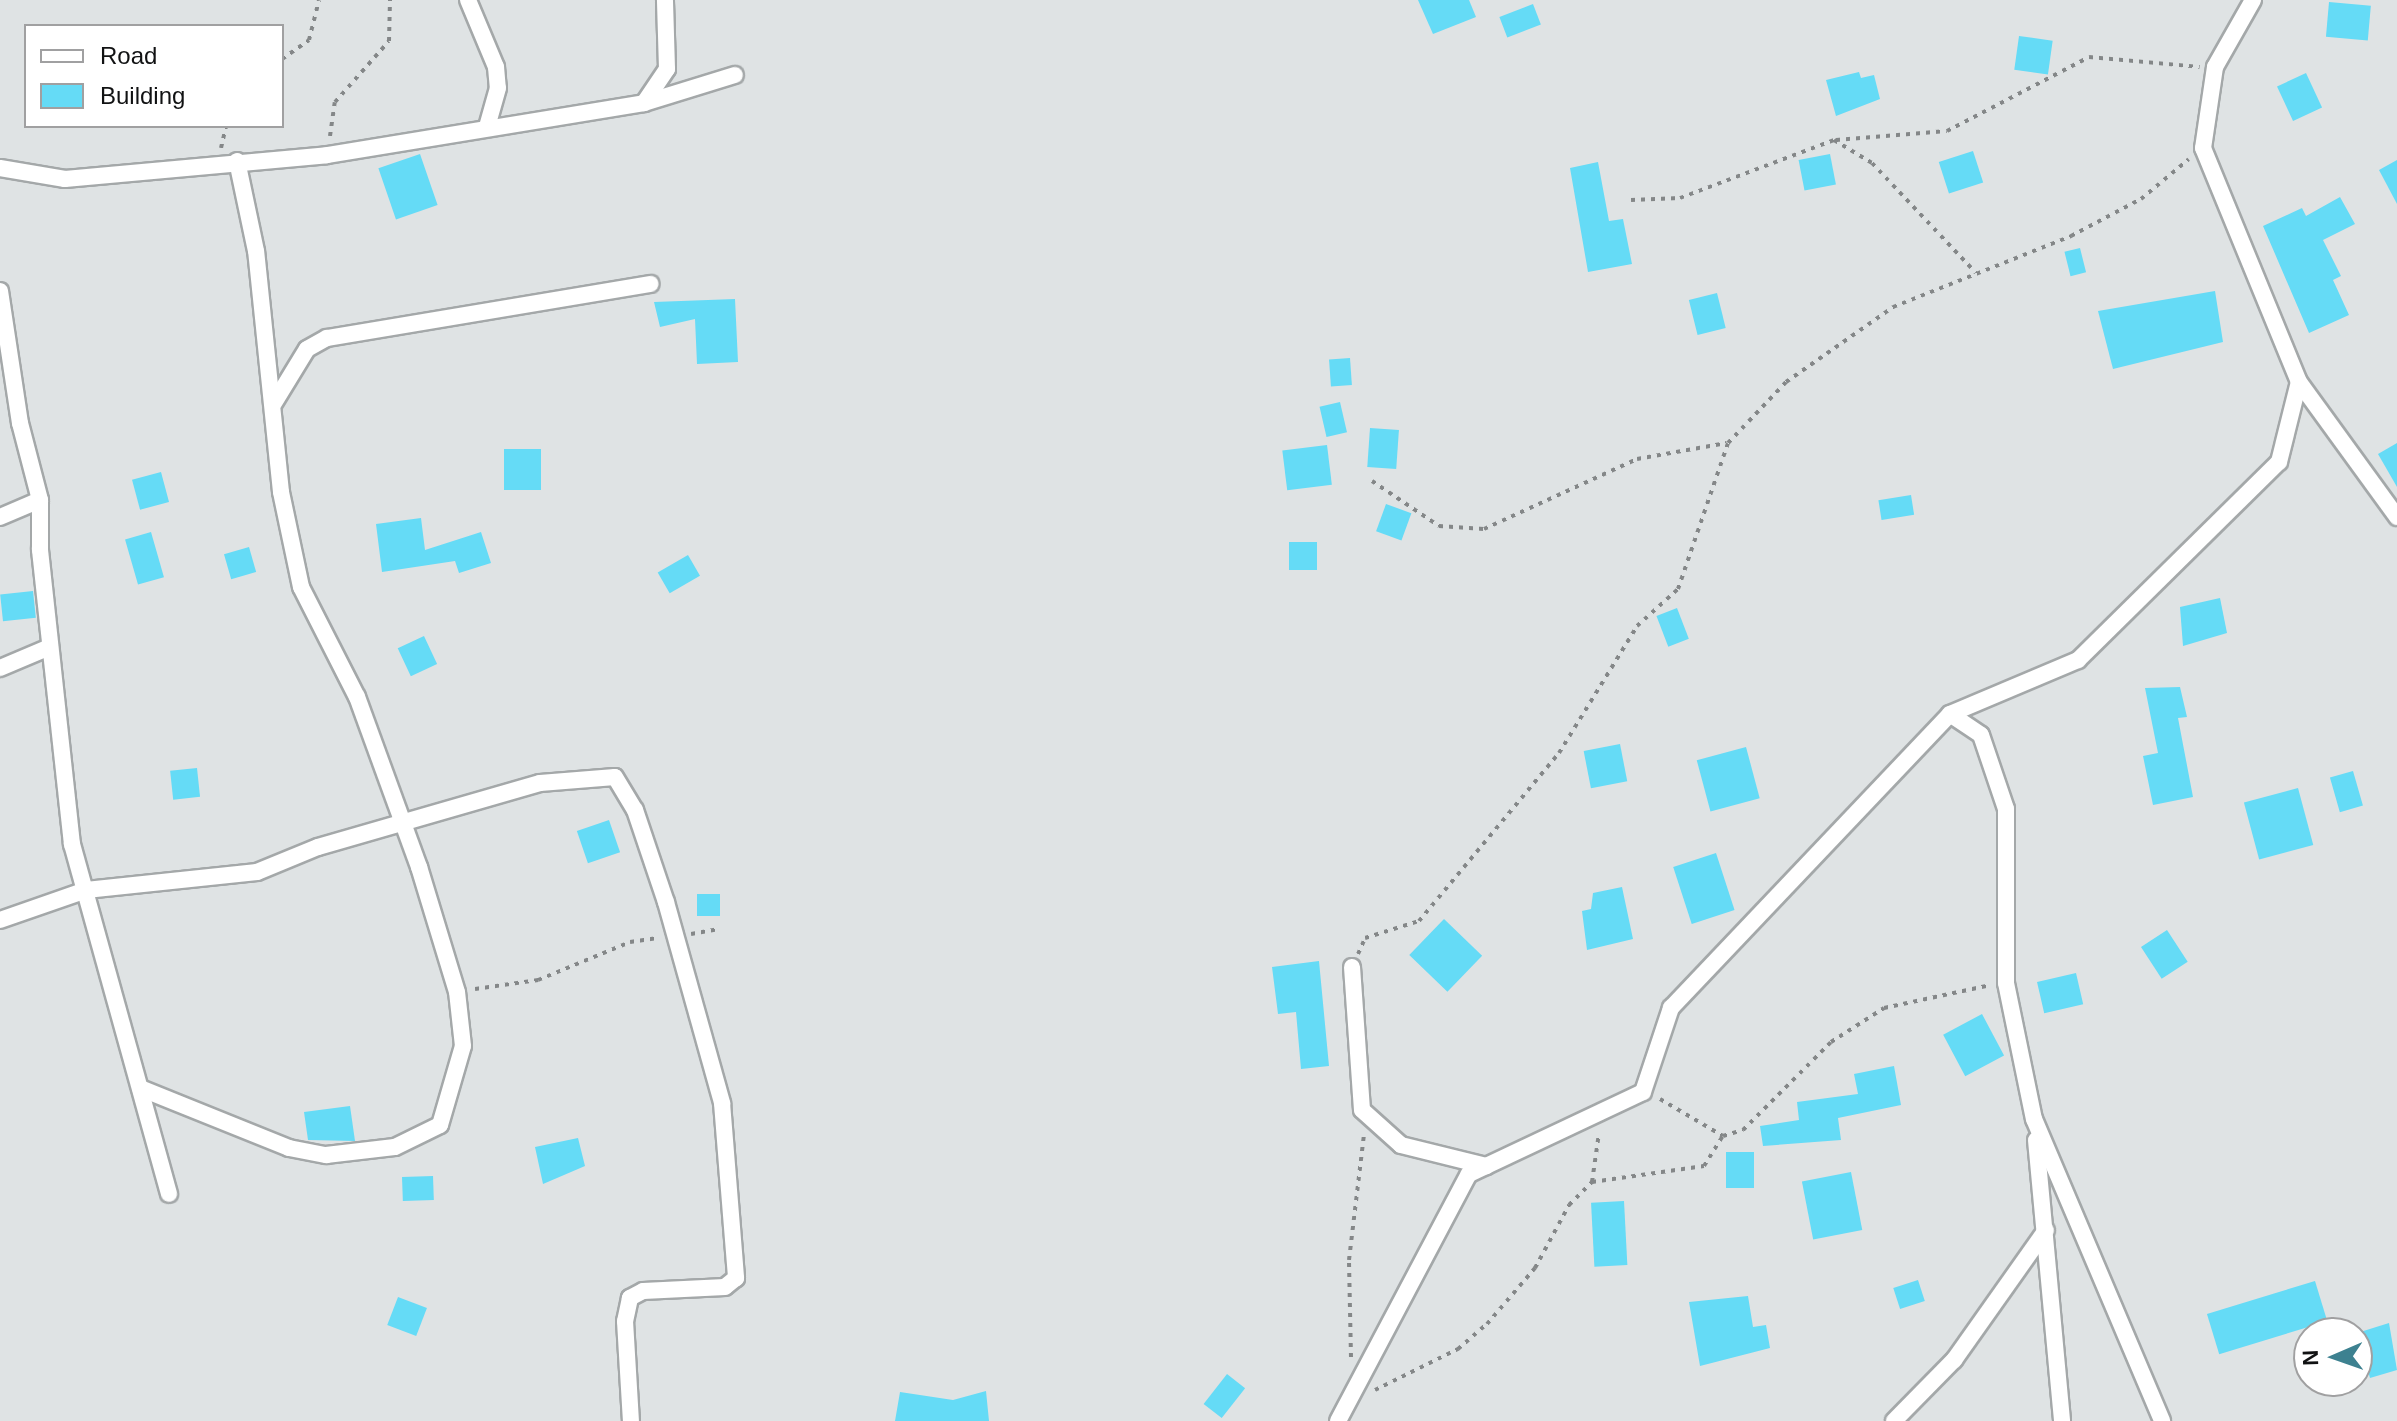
<!DOCTYPE html>
<html>
<head>
<meta charset="utf-8">
<style>
  body { margin:0 }
  #map { position:relative; width:2397px; height:1421px; overflow:hidden; background:#dfe3e4; font-family:Helvetica,sans-serif }
  div>[style] { position:absolute }
  .building>* { inset:0; background:#65dbf6; transform-origin:0 0 }
  .path>* { height:4px; margin-top:-2px; transform-origin:0; background:repeating-linear-gradient(90deg,#848788 0 4px,transparent 0 10px) }
  .roads { filter:drop-shadow(2px 0 #a4a8a9) drop-shadow(-2px 0 #a4a8a9) drop-shadow(0 2px #a4a8a9) drop-shadow(0 -2px #a4a8a9) }
  .street>* { height:16px; margin:-8px; padding:0 8px; transform-origin:8px; border-radius:8px; background:#fff }
  span { translate:-50% -50%; white-space:nowrap; text-align:center; line-height:1.15; -webkit-text-stroke:6px #fff; paint-order:stroke }
  .legend { position:absolute; left:24px; top:24px; width:260px; height:104px; box-sizing:border-box; background:#fff; border:2px solid #a0a0a1; margin:0; padding:10px 14px; list-style:none; font-size:24px; color:#111213 }
  .legend li { display:flex; align-items:center; gap:16px; height:40px }
  .legend b { width:40px; border:2px solid #a0a0a1 }
  .north { position:absolute; left:2293px; top:1317px; width:80px; height:80px; box-sizing:border-box; background:#fff; border:2px solid #a0a0a1; border-radius:50%; rotate:268deg; font-size:22px; font-weight:700; line-height:32px; text-align:center; color:#111213 }
  .north::after { content:''; display:block; margin:auto; width:28px; height:36px; background:#3d8190; clip-path:polygon(50% 0,100% 100%,50% 72%,0 100%) }
</style>
</head>
<body>
<div id="map">
  <div class="building">
    <i style="clip-path:polygon(1418px 0,1469px 0,1476px 17px,1433px 34px)"></i>
    <i style="left:2329px;top:2px;width:42px;height:35px;rotate:5deg"></i>
    <i style="left:1533px;top:4px;width:22px;height:36px;rotate:69deg"></i>
    <i style="left:2019px;top:36px;width:34px;height:34px;rotate:8deg"></i>
    <i style="clip-path:polygon(1859px 72px,1861px 78px,1874px 75px,1880px 99px,1836px 116px,1826px 80px)"></i>
    <i style="left:2306px;top:73px;width:38px;height:32px;rotate:65deg"></i>
    <i style="left:1973px;top:151px;width:33px;height:36px;rotate:72deg"></i>
    <i style="left:420px;top:154px;width:54px;height:44px;rotate:71deg"></i>
    <i style="left:1830px;top:154px;width:31px;height:32px;rotate:79deg"></i>
    <i style="clip-path:polygon(2397px 160px,2397px 204px,2379px 170px)"></i>
    <i style="clip-path:polygon(1598px 162px,1609px 221px,1623px 219px,1632px 264px,1588px 272px,1570px 168px)"></i>
    <i style="clip-path:polygon(2340px 197px,2355px 224px,2323px 240px,2341px 276px,2333px 280px,2349px 315px,2309px 333px,2263px 226px,2302px 208px,2306px 216px)"></i>
    <i style="left:2080px;top:248px;width:25px;height:16px;rotate:76deg"></i>
    <i style="clip-path:polygon(2215px 291px,2223px 342px,2113px 369px,2098px 311px)"></i>
    <i style="left:1717px;top:293px;width:36px;height:29px;rotate:76deg"></i>
    <i style="clip-path:polygon(735px 299px,738px 362px,697px 364px,695px 319px,660px 327px,654px 302px)"></i>
    <i style="left:1350px;top:358px;width:27px;height:21px;rotate:86deg"></i>
    <i style="left:1340px;top:402px;width:31px;height:21px;rotate:77deg"></i>
    <i style="left:1370px;top:428px;width:29px;height:39px;rotate:4deg"></i>
    <i style="clip-path:polygon(2397px 443px,2397px 487px,2378px 454px)"></i>
    <i style="left:1327px;top:445px;width:40px;height:45px;rotate:83deg"></i>
    <i style="left:504px;top:449px;width:37px;height:41px"></i>
    <i style="left:161px;top:472px;width:31px;height:30px;rotate:75deg"></i>
    <i style="left:1911px;top:495px;width:20px;height:33px;rotate:81deg"></i>
    <i style="left:1386px;top:504px;width:27px;height:29px;rotate:20deg"></i>
    <i style="clip-path:polygon(421px 518px,425px 550px,481px 532px,491px 563px,459px 573px,455px 561px,382px 572px,376px 524px)"></i>
    <i style="left:151px;top:532px;width:47px;height:27px;rotate:74deg"></i>
    <i style="left:1289px;top:542px;width:28px;height:28px"></i>
    <i style="left:249px;top:547px;width:26px;height:26px;rotate:74deg"></i>
    <i style="left:688px;top:555px;width:24px;height:35px;rotate:60deg"></i>
    <i style="left:33px;top:591px;width:27px;height:33px;rotate:84deg"></i>
    <i style="clip-path:polygon(2220px 598px,2227px 633px,2183px 646px,2180px 607px)"></i>
    <i style="left:1677px;top:608px;width:33px;height:22px;rotate:69deg"></i>
    <i style="left:424px;top:636px;width:31px;height:29px;rotate:65deg"></i>
    <i style="clip-path:polygon(2180px 687px,2187px 717px,2178px 718px,2193px 797px,2153px 805px,2143px 756px,2158px 753px,2145px 688px)"></i>
    <i style="left:1620px;top:744px;width:38px;height:37px;rotate:79deg"></i>
    <i style="left:1746px;top:747px;width:53px;height:51px;rotate:75deg"></i>
    <i style="left:197px;top:768px;width:29px;height:27px;rotate:84deg"></i>
    <i style="left:2353px;top:771px;width:36px;height:24px;rotate:74deg"></i>
    <i style="left:2298px;top:788px;width:59px;height:56px;rotate:75deg"></i>
    <i style="left:609px;top:820px;width:34px;height:34px;rotate:71deg"></i>
    <i style="left:1716px;top:853px;width:60px;height:45px;rotate:72deg"></i>
    <i style="clip-path:polygon(1622px 887px,1633px 939px,1587px 950px,1582px 911px,1591px 909px,1593px 893px)"></i>
    <i style="left:697px;top:894px;width:23px;height:22px"></i>
    <i style="left:1444px;top:919px;width:53px;height:50px;rotate:44deg"></i>
    <i style="left:2167px;top:930px;width:38px;height:31px;rotate:57deg"></i>
    <i style="clip-path:polygon(1319px 961px,1329px 1066px,1301px 1069px,1296px 1012px,1278px 1014px,1272px 967px)"></i>
    <i style="left:2076px;top:973px;width:32px;height:40px;rotate:77deg"></i>
    <i style="left:1982px;top:1014px;width:47px;height:44px;rotate:62deg"></i>
    <i style="clip-path:polygon(1894px 1066px,1901px 1105px,1838px 1118px,1841px 1140px,1763px 1146px,1760px 1126px,1799px 1120px,1797px 1102px,1858px 1094px,1854px 1074px)"></i>
    <i style="clip-path:polygon(350px 1106px,355px 1141px,308px 1140px,304px 1112px)"></i>
    <i style="clip-path:polygon(578px 1138px,585px 1166px,543px 1184px,535px 1147px)"></i>
    <i style="left:1726px;top:1152px;width:28px;height:36px"></i>
    <i style="left:1851px;top:1172px;width:59px;height:50px;rotate:79deg"></i>
    <i style="left:433px;top:1176px;width:24px;height:31px;rotate:88deg"></i>
    <i style="left:1624px;top:1201px;width:64px;height:33px;rotate:87deg"></i>
    <i style="left:1918px;top:1280px;width:22px;height:26px;rotate:72deg"></i>
    <i style="left:2315px;top:1281px;width:42px;height:113px;rotate:73deg"></i>
    <i style="clip-path:polygon(1748px 1296px,1753px 1327px,1766px 1325px,1770px 1348px,1700px 1366px,1689px 1302px)"></i>
    <i style="left:398px;top:1297px;width:31px;height:30px;rotate:21deg"></i>
    <i style="clip-path:polygon(2389px 1323px,2397px 1370px,2370px 1378px,2357px 1333px)"></i>
    <i style="left:1227px;top:1374px;width:23px;height:38px;rotate:38deg"></i>
    <i style="clip-path:polygon(986px 1391px,989px 1421px,895px 1421px,900px 1392px,953px 1400px)"></i>
  </div>
  <div class="path">
    <i style="left:282px;top:59px;width:33px;rotate:-35deg"></i>
    <i style="left:309px;top:40px;width:41px;rotate:-76deg"></i>
    <i style="left:330px;top:136px;width:34px;rotate:-82deg"></i>
    <i style="left:335px;top:102px;width:81px;rotate:-48.5deg"></i>
    <i style="left:389px;top:41px;width:41px;rotate:-88.6deg"></i>
    <i style="left:1836px;top:140px;width:111px;rotate:-4.6deg"></i>
    <i style="left:1947px;top:131px;width:160px;rotate:-27.5deg"></i>
    <i style="left:2089px;top:57px;width:111px;rotate:5.1deg"></i>
    <i style="left:221px;top:148px;width:23px;rotate:-77deg"></i>
    <i style="left:1631px;top:200px;width:49px;rotate:-2.3deg"></i>
    <i style="left:1680px;top:198px;width:165px;rotate:-20.6deg"></i>
    <i style="left:1834px;top:140px;width:44px;rotate:31.2deg"></i>
    <i style="left:1872px;top:163px;width:151px;rotate:46.6deg"></i>
    <i style="left:1372px;top:481px;width:81px;rotate:33.9deg"></i>
    <i style="left:1439px;top:526px;width:45px;rotate:3.8deg"></i>
    <i style="left:1484px;top:529px;width:168px;rotate:-24.6deg"></i>
    <i style="left:1637px;top:459px;width:91px;rotate:-10.1deg"></i>
    <i style="left:691px;top:934px;width:27px;rotate:-10deg"></i>
    <i style="left:1358px;top:954px;width:17px;rotate:-66deg"></i>
    <i style="left:1365px;top:938px;width:57px;rotate:-17.5deg"></i>
    <i style="left:1419px;top:921px;width:219px;rotate:-50.2deg"></i>
    <i style="left:1559px;top:753px;width:149px;rotate:-58.4deg"></i>
    <i style="left:1637px;top:626px;width:55px;rotate:-42.1deg"></i>
    <i style="left:1678px;top:589px;width:154px;rotate:-71.1deg"></i>
    <i style="left:1728px;top:443px;width:84px;rotate:-46.4deg"></i>
    <i style="left:1786px;top:382px;width:131px;rotate:-35deg"></i>
    <i style="left:1893px;top:307px;width:192px;rotate:-21.7deg"></i>
    <i style="left:2071px;top:236px;width:79px;rotate:-27.9deg"></i>
    <i style="left:2141px;top:199px;width:62px;rotate:-39.8deg"></i>
    <i style="left:475px;top:989px;width:64px;rotate:-8.1deg"></i>
    <i style="left:538px;top:980px;width:100px;rotate:-22.4deg"></i>
    <i style="left:630px;top:942px;width:28px;rotate:-8deg"></i>
    <i style="left:1660px;top:1099px;width:73px;rotate:30.4deg"></i>
    <i style="left:1723px;top:1136px;width:21px;rotate:-17deg"></i>
    <i style="left:1743px;top:1130px;width:124px;rotate:-45deg"></i>
    <i style="left:1831px;top:1042px;width:63px;rotate:-32.7deg"></i>
    <i style="left:1884px;top:1008px;width:108px;rotate:-12.2deg"></i>
    <i style="left:1592px;top:1182px;width:49px;rotate:-81.9deg"></i>
    <i style="left:1351px;top:1357px;width:97px;rotate:-91.2deg"></i>
    <i style="left:1349px;top:1260px;width:126px;rotate:-83.2deg"></i>
    <i style="left:1375px;top:1390px;width:93px;rotate:-26.3deg"></i>
    <i style="left:1458px;top:1349px;width:38px;rotate:-41deg"></i>
    <i style="left:1487px;top:1324px;width:74px;rotate:-49.4deg"></i>
    <i style="left:1535px;top:1268px;width:72px;rotate:-61.6deg"></i>
    <i style="left:1569px;top:1205px;width:33px;rotate:-45deg"></i>
    <i style="left:1592px;top:1182px;width:113px;rotate:-8.1deg"></i>
    <i style="left:1704px;top:1166px;width:36px;rotate:-58deg"></i>
  </div>
  <div class="roads">
    <div class="street">
      <i style="left:468px;top:0;width:73px;rotate:67.3deg"></i>
      <i style="left:496px;top:67px;width:21px;rotate:85deg"></i>
      <i style="left:498px;top:88px;width:41px;rotate:105.8deg"></i>
      <i style="left:2253px;top:0;width:77px;rotate:119.6deg"></i>
      <i style="left:2215px;top:67px;width:82px;rotate:98.4deg"></i>
      <i style="left:2203px;top:148px;width:253px;rotate:67.7deg"></i>
      <i style="left:2299px;top:382px;width:167px;rotate:54deg"></i>
      <i style="left:644px;top:103px;width:41px;rotate:-55.9deg"></i>
      <i style="left:667px;top:69px;width:69px;rotate:-91.7deg"></i>
      <i style="left:0;top:168px;width:66px;rotate:9.6deg"></i>
      <i style="left:65px;top:179px;width:263px;rotate:-5.2deg"></i>
      <i style="left:327px;top:155px;width:321px;rotate:-9.3deg"></i>
      <i style="left:644px;top:103px;width:95px;rotate:-17.1deg"></i>
      <i style="left:0;top:291px;width:134px;rotate:81.4deg"></i>
      <i style="left:20px;top:423px;width:80px;rotate:75.4deg"></i>
      <i style="left:40px;top:500px;width:50px;rotate:90deg"></i>
      <i style="left:40px;top:550px;width:296px;rotate:83.8deg"></i>
      <i style="left:72px;top:844px;width:363px;rotate:74.5deg"></i>
      <i style="left:274px;top:403px;width:63px;rotate:-58.6deg"></i>
      <i style="left:307px;top:349px;width:23px;rotate:-29deg"></i>
      <i style="left:327px;top:338px;width:328px;rotate:-9.5deg"></i>
      <i style="left:0;top:517px;width:43px;rotate:-23deg"></i>
      <i style="left:0;top:668px;width:54px;rotate:-22.8deg"></i>
      <i style="left:1950px;top:714px;width:37px;rotate:34deg"></i>
      <i style="left:1981px;top:735px;width:78px;rotate:71.3deg"></i>
      <i style="left:2006px;top:809px;width:174px;rotate:90deg"></i>
      <i style="left:2006px;top:983px;width:139px;rotate:78.4deg"></i>
      <i style="left:2034px;top:1119px;width:328px;rotate:67deg"></i>
      <i style="left:0;top:920px;width:91px;rotate:-19.2deg"></i>
      <i style="left:86px;top:890px;width:172px;rotate:-6deg"></i>
      <i style="left:257px;top:872px;width:66px;rotate:-22.3deg"></i>
      <i style="left:318px;top:847px;width:231px;rotate:-16.1deg"></i>
      <i style="left:540px;top:783px;width:75px;rotate:-4.6deg"></i>
      <i style="left:615px;top:777px;width:39px;rotate:59deg"></i>
      <i style="left:635px;top:810px;width:97px;rotate:71.4deg"></i>
      <i style="left:666px;top:902px;width:209px;rotate:74.4deg"></i>
      <i style="left:722px;top:1103px;width:176px;rotate:85.4deg"></i>
      <i style="left:736px;top:1278px;width:14px;rotate:141deg"></i>
      <i style="left:725px;top:1287px;width:82px;rotate:177.2deg"></i>
      <i style="left:643px;top:1291px;width:15px;rotate:152deg"></i>
      <i style="left:630px;top:1298px;width:24px;rotate:102deg"></i>
      <i style="left:625px;top:1321px;width:100px;rotate:86.6deg"></i>
      <i style="left:1352px;top:967px;width:143px;rotate:86deg"></i>
      <i style="left:1362px;top:1110px;width:52px;rotate:41.9deg"></i>
      <i style="left:1401px;top:1145px;width:88px;rotate:13.9deg"></i>
      <i style="left:140px;top:1088px;width:161px;rotate:21.9deg"></i>
      <i style="left:289px;top:1148px;width:38px;rotate:11deg"></i>
      <i style="left:326px;top:1155px;width:69px;rotate:-6.6deg"></i>
      <i style="left:395px;top:1147px;width:50px;rotate:-26.1deg"></i>
      <i style="left:440px;top:1125px;width:82px;rotate:-73.8deg"></i>
      <i style="left:463px;top:1046px;width:54px;rotate:-96.3deg"></i>
      <i style="left:457px;top:992px;width:131px;rotate:-106.9deg"></i>
      <i style="left:419px;top:867px;width:181px;rotate:-110deg"></i>
      <i style="left:357px;top:697px;width:123px;rotate:-117deg"></i>
      <i style="left:301px;top:587px;width:97px;rotate:-101.9deg"></i>
      <i style="left:281px;top:492px;width:242px;rotate:-95.9deg"></i>
      <i style="left:256px;top:251px;width:92px;rotate:-101.9deg"></i>
      <i style="left:2036px;top:1140px;width:282px;rotate:84.7deg"></i>
      <i style="left:1338px;top:1421px;width:280px;rotate:-62.1deg"></i>
      <i style="left:1469px;top:1174px;width:192px;rotate:-25.2deg"></i>
      <i style="left:1643px;top:1092px;width:89px;rotate:-71.6deg"></i>
      <i style="left:1671px;top:1008px;width:405px;rotate:-46.5deg"></i>
      <i style="left:1950px;top:714px;width:139px;rotate:-22.9deg"></i>
      <i style="left:2078px;top:660px;width:282px;rotate:-44.6deg"></i>
      <i style="left:2279px;top:462px;width:82px;rotate:-76deg"></i>
      <i style="left:1894px;top:1421px;width:86px;rotate:-45.5deg"></i>
      <i style="left:1954px;top:1360px;width:159px;rotate:-54.7deg"></i>
    </div>
  </div>
  <ul class="legend">
  <li><b style="height:10px;background:#fff"></b>Road</li>
  <li><b style="height:22px;background:#65dbf6"></b>Building</li>
  </ul>
  <div class="north">N</div>
</div>
</body>
</html>
